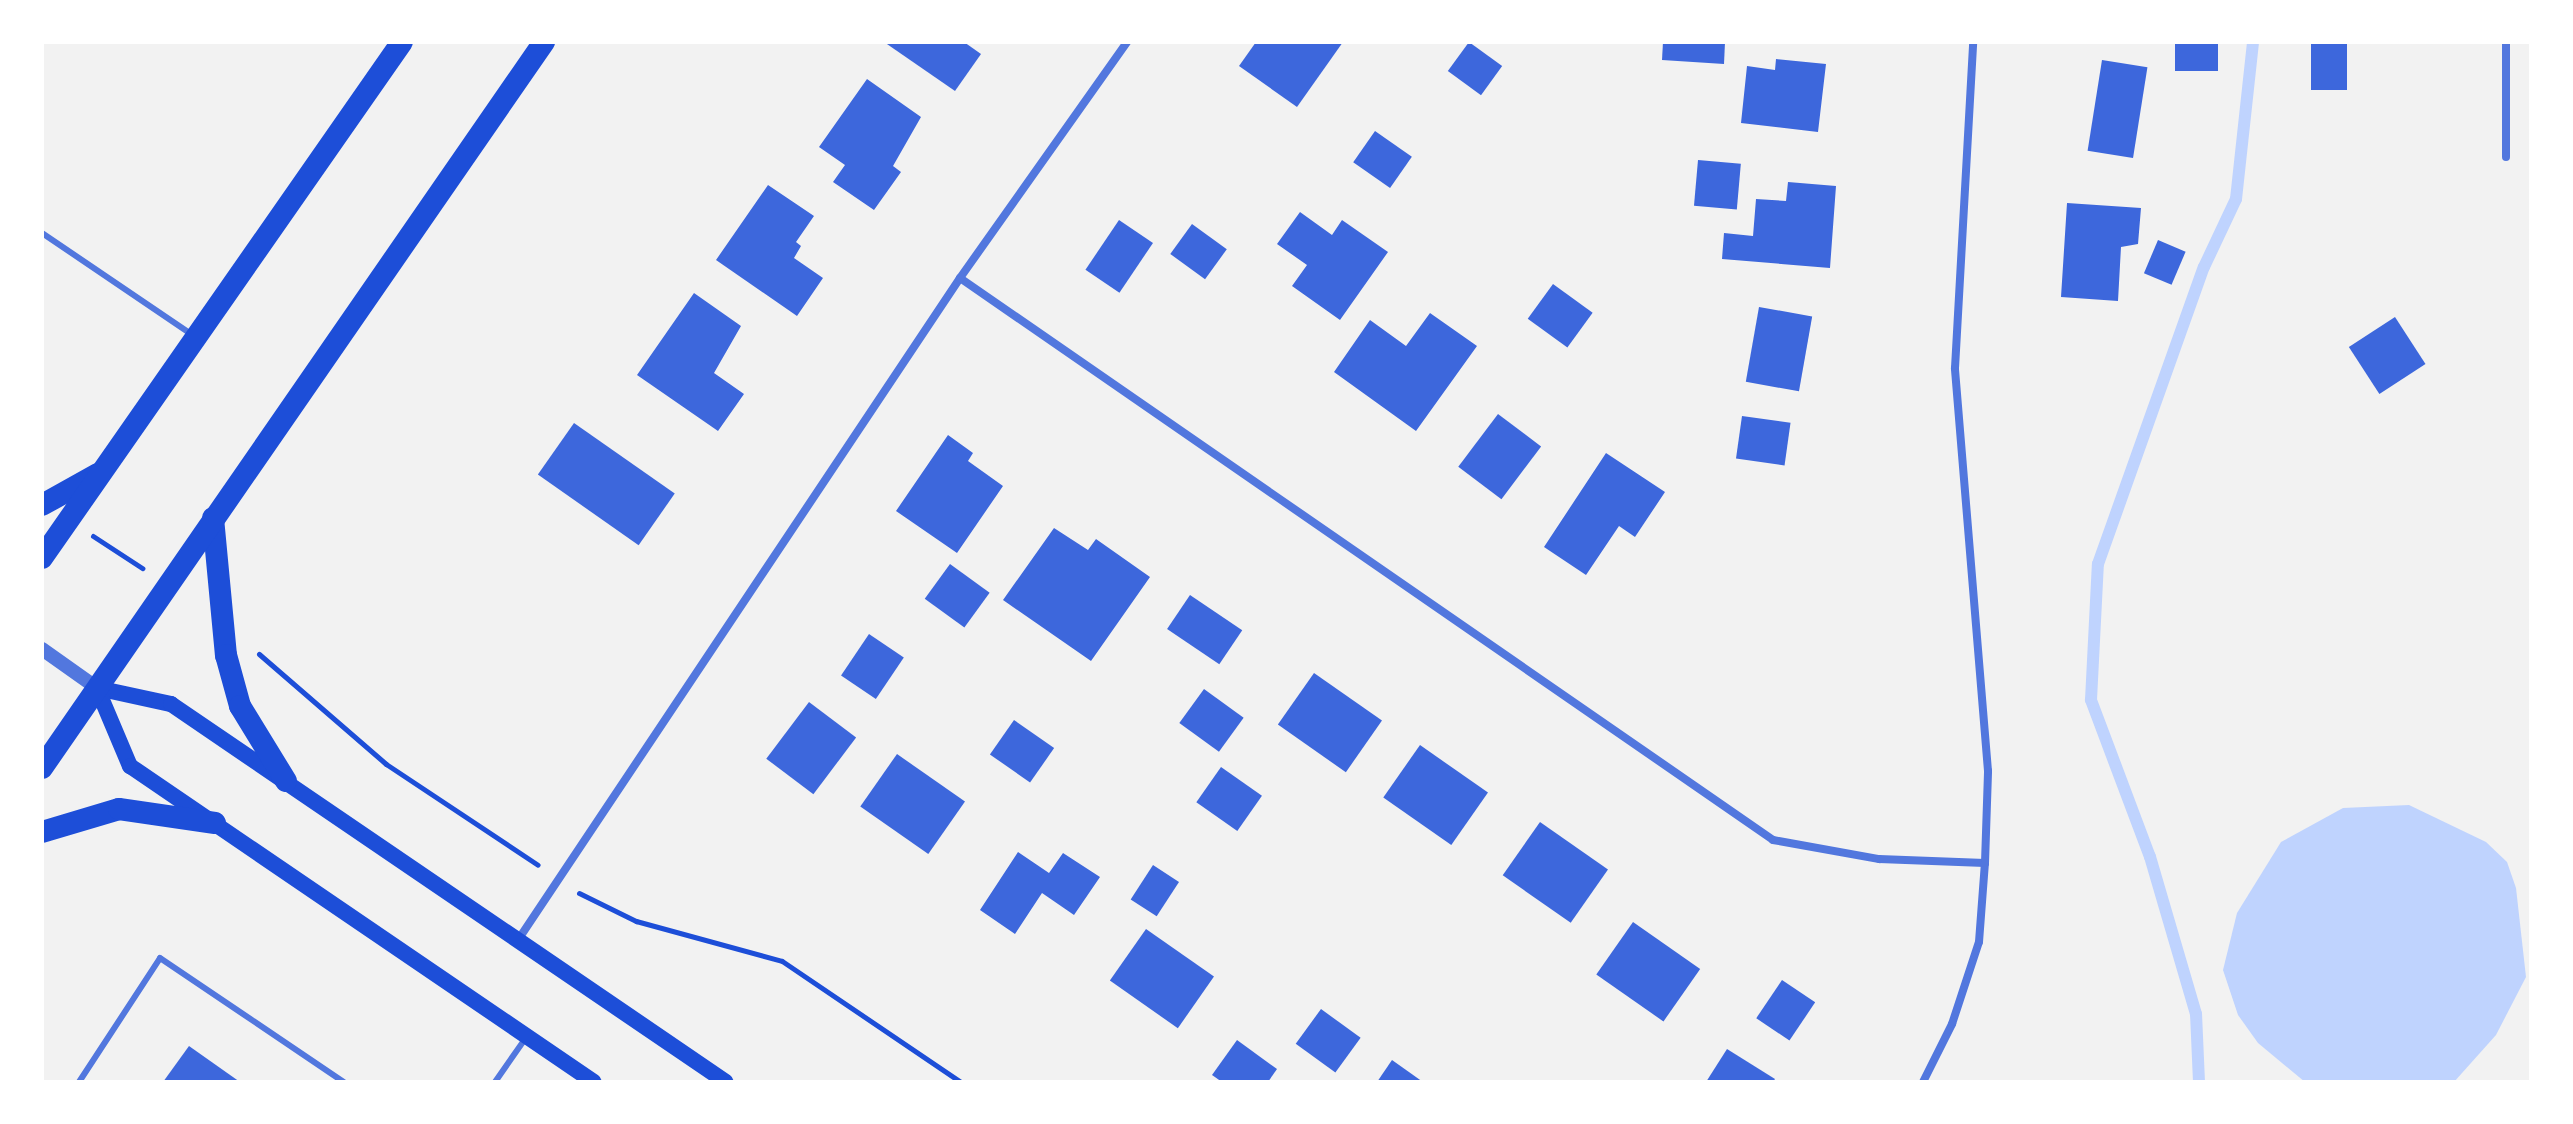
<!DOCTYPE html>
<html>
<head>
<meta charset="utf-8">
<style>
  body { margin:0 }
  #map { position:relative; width:2573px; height:1124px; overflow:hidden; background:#f2f2f2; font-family:Overpass,sans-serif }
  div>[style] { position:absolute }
  .water>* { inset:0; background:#bfd3fe }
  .stream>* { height:12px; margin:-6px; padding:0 6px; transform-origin:6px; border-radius:6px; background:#bfd3fe }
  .building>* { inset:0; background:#3d67dc; transform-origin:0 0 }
  .path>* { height:5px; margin:-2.5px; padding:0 2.5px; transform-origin:2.5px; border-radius:2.5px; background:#1d4ed8 }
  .service>* { height:6px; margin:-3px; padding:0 3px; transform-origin:3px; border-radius:3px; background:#5277de }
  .minor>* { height:8px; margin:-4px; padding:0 4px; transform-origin:4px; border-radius:4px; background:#5277de }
  .tertiary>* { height:14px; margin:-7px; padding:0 7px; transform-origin:7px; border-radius:7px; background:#5277de }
  .secondary>* { height:16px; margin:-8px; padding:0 8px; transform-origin:8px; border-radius:8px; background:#1d4ed8 }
  .trunk>* { height:22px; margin:-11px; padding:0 11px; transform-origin:11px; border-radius:11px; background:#1d4ed8 }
  span { translate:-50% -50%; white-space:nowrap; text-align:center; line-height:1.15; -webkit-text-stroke:8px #fff; paint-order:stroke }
  .frame { position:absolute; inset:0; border:44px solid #fff; pointer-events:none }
</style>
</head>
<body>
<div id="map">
  <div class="water">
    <i style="clip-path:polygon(2409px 805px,2486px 842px,2507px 862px,2516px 888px,2526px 977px,2496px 1035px,2454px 1082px,2305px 1082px,2258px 1043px,2238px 1015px,2223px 970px,2237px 913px,2281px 842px,2343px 808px)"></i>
  </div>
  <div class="stream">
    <i style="left:2199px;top:1082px;width:68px;rotate:-92.5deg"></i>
    <i style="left:2196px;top:1014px;width:164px;rotate:-106.3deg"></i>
    <i style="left:2150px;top:857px;width:168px;rotate:-110.6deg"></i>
    <i style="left:2091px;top:700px;width:136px;rotate:-87.1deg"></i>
    <i style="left:2098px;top:564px;width:315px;rotate:-70.4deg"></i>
    <i style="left:2204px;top:267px;width:75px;rotate:-64.8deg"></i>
    <i style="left:2236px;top:199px;width:158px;rotate:-83.8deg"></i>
  </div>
  <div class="building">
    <i style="clip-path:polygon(884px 42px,964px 42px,981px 54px,955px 91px)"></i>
    <i style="clip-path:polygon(1256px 42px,1343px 42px,1297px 107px,1239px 66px)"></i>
    <i style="left:1469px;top:42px;width:41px;height:36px;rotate:36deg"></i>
    <i style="clip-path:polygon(1663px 42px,1725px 42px,1724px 64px,1662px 60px)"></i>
    <i style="left:2175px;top:42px;width:43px;height:29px"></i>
    <i style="left:2311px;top:42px;width:36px;height:48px"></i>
    <i style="clip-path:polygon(1776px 59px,1826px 64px,1818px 132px,1741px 123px,1747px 66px,1775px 70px)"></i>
    <i style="left:2102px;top:60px;width:46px;height:92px;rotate:9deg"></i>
    <i style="clip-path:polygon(867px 79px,921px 117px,893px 166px,901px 172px,874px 210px,833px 182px,845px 165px,819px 147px)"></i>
    <i style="left:1375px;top:131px;width:45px;height:38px;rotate:35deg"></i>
    <i style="left:1698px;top:160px;width:43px;height:46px;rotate:5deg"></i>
    <i style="clip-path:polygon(1788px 182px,1836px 186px,1830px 268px,1722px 259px,1724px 233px,1753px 236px,1756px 199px,1786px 201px)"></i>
    <i style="clip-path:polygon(768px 185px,814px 216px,796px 242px,801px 246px,794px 258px,823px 278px,797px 316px,716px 260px)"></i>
    <i style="clip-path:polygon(2067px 203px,2141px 208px,2138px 244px,2121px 247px,2118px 301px,2061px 297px)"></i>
    <i style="clip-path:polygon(1300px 212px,1332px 235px,1342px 220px,1388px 252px,1340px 320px,1292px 286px,1307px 265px,1277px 244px)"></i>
    <i style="left:1119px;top:220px;width:41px;height:60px;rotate:34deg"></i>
    <i style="left:1192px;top:224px;width:43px;height:37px;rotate:36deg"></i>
    <i style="left:2158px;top:240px;width:30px;height:36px;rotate:23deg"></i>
    <i style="left:1553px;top:284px;width:49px;height:43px;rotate:36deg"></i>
    <i style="clip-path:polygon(694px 293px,741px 326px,714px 373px,744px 394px,718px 431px,637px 375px)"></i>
    <i style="left:1759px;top:307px;width:54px;height:76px;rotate:10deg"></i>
    <i style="clip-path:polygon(1430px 313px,1477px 346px,1416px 431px,1334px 372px,1370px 320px,1406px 346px)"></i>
    <i style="left:2395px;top:317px;width:56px;height:55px;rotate:57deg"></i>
    <i style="left:1498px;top:414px;width:54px;height:66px;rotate:37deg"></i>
    <i style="left:1742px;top:416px;width:49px;height:43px;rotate:8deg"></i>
    <i style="left:574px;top:423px;width:123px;height:63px;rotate:35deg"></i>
    <i style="clip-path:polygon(948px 435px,973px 453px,968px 461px,1003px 486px,957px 553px,896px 511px)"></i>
    <i style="clip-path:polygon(1606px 453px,1665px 492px,1635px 537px,1619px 526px,1586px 575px,1544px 547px)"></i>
    <i style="clip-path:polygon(1054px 528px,1088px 550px,1096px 539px,1150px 577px,1091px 661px,1003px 600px)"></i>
    <i style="left:950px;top:564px;width:49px;height:43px;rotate:36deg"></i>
    <i style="left:1190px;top:595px;width:63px;height:41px;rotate:34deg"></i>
    <i style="left:869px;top:634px;width:42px;height:50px;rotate:34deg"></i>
    <i style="left:1314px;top:673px;width:83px;height:63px;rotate:35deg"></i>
    <i style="left:1204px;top:689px;width:49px;height:42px;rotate:36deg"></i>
    <i style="left:809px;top:702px;width:59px;height:71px;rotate:37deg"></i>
    <i style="left:1014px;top:720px;width:49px;height:42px;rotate:35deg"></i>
    <i style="left:1420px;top:745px;width:83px;height:64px;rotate:35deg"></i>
    <i style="left:897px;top:754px;width:83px;height:64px;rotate:35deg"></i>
    <i style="left:1221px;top:767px;width:50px;height:43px;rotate:35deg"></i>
    <i style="left:1540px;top:822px;width:83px;height:65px;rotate:35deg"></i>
    <i style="clip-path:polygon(1018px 852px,1049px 873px,1063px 853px,1100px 877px,1074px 915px,1042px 893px,1015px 934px,980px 910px)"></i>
    <i style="left:1153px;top:865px;width:31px;height:41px;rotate:33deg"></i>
    <i style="left:1633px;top:922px;width:82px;height:64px;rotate:35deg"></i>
    <i style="left:1146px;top:929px;width:83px;height:63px;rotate:35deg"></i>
    <i style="left:1782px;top:980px;width:40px;height:46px;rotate:34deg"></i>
    <i style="left:1321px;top:1009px;width:49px;height:43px;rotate:36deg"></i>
    <i style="clip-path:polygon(1237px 1040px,1277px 1069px,1268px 1082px,1222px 1082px,1212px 1075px)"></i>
    <i style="clip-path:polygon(189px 1046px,240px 1082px,163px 1082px)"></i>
    <i style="clip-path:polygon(1727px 1049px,1775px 1079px,1773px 1082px,1706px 1082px)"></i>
    <i style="clip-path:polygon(1392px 1060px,1423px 1082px,1377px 1082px)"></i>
  </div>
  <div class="path">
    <i style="left:93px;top:536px;width:59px;rotate:33.1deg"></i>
    <i style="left:259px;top:654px;width:168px;rotate:40.9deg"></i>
    <i style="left:386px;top:764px;width:182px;rotate:33.6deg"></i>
    <i style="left:579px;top:893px;width:64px;rotate:26.2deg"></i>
    <i style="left:636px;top:921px;width:151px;rotate:15.3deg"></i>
    <i style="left:782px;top:961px;width:216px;rotate:34.1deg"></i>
  </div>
  <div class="service">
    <i style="left:42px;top:233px;width:180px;rotate:34.1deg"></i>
    <i style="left:79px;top:1082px;width:148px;rotate:-56.8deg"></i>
    <i style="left:160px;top:958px;width:222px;rotate:34deg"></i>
    <i style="left:495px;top:1082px;width:52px;rotate:-55.1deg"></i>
  </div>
  <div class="minor">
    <i style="left:2506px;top:157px;width:115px;rotate:-90deg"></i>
    <i style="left:960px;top:278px;width:988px;rotate:34.65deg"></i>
    <i style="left:1773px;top:840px;width:108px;rotate:10.2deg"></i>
    <i style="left:1879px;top:859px;width:106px;rotate:2.2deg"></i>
    <i style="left:518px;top:940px;width:796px;rotate:-56.27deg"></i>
    <i style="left:960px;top:278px;width:289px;rotate:-54.7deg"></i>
    <i style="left:1923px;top:1082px;width:65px;rotate:-63.4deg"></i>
    <i style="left:1952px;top:1024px;width:86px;rotate:-71.8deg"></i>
    <i style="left:1979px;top:942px;width:79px;rotate:-85.7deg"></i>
    <i style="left:1985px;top:863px;width:92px;rotate:-88.1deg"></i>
    <i style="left:1988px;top:771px;width:404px;rotate:-94.7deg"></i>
    <i style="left:1955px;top:368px;width:326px;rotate:-86.8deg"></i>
  </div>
  <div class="tertiary">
    <i style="left:42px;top:649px;width:67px;rotate:35.3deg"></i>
  </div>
  <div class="secondary">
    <i style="left:97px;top:688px;width:76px;rotate:12.2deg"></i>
    <i style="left:171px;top:704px;width:671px;rotate:34.26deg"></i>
    <i style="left:97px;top:688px;width:85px;rotate:67.1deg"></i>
    <i style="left:130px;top:766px;width:561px;rotate:34.26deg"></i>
  </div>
  <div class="trunk">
    <i style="left:42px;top:505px;width:64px;rotate:-29deg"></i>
    <i style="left:213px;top:518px;width:138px;rotate:84.6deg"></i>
    <i style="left:226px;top:655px;width:53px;rotate:74.6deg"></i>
    <i style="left:240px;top:706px;width:88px;rotate:58.5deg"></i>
    <i style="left:42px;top:558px;width:629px;rotate:-55.1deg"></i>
    <i style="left:42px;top:768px;width:883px;rotate:-55.34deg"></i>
    <i style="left:42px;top:832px;width:80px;rotate:-16.6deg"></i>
    <i style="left:119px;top:809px;width:97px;rotate:8.3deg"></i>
  </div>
  <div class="frame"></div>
</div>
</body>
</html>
